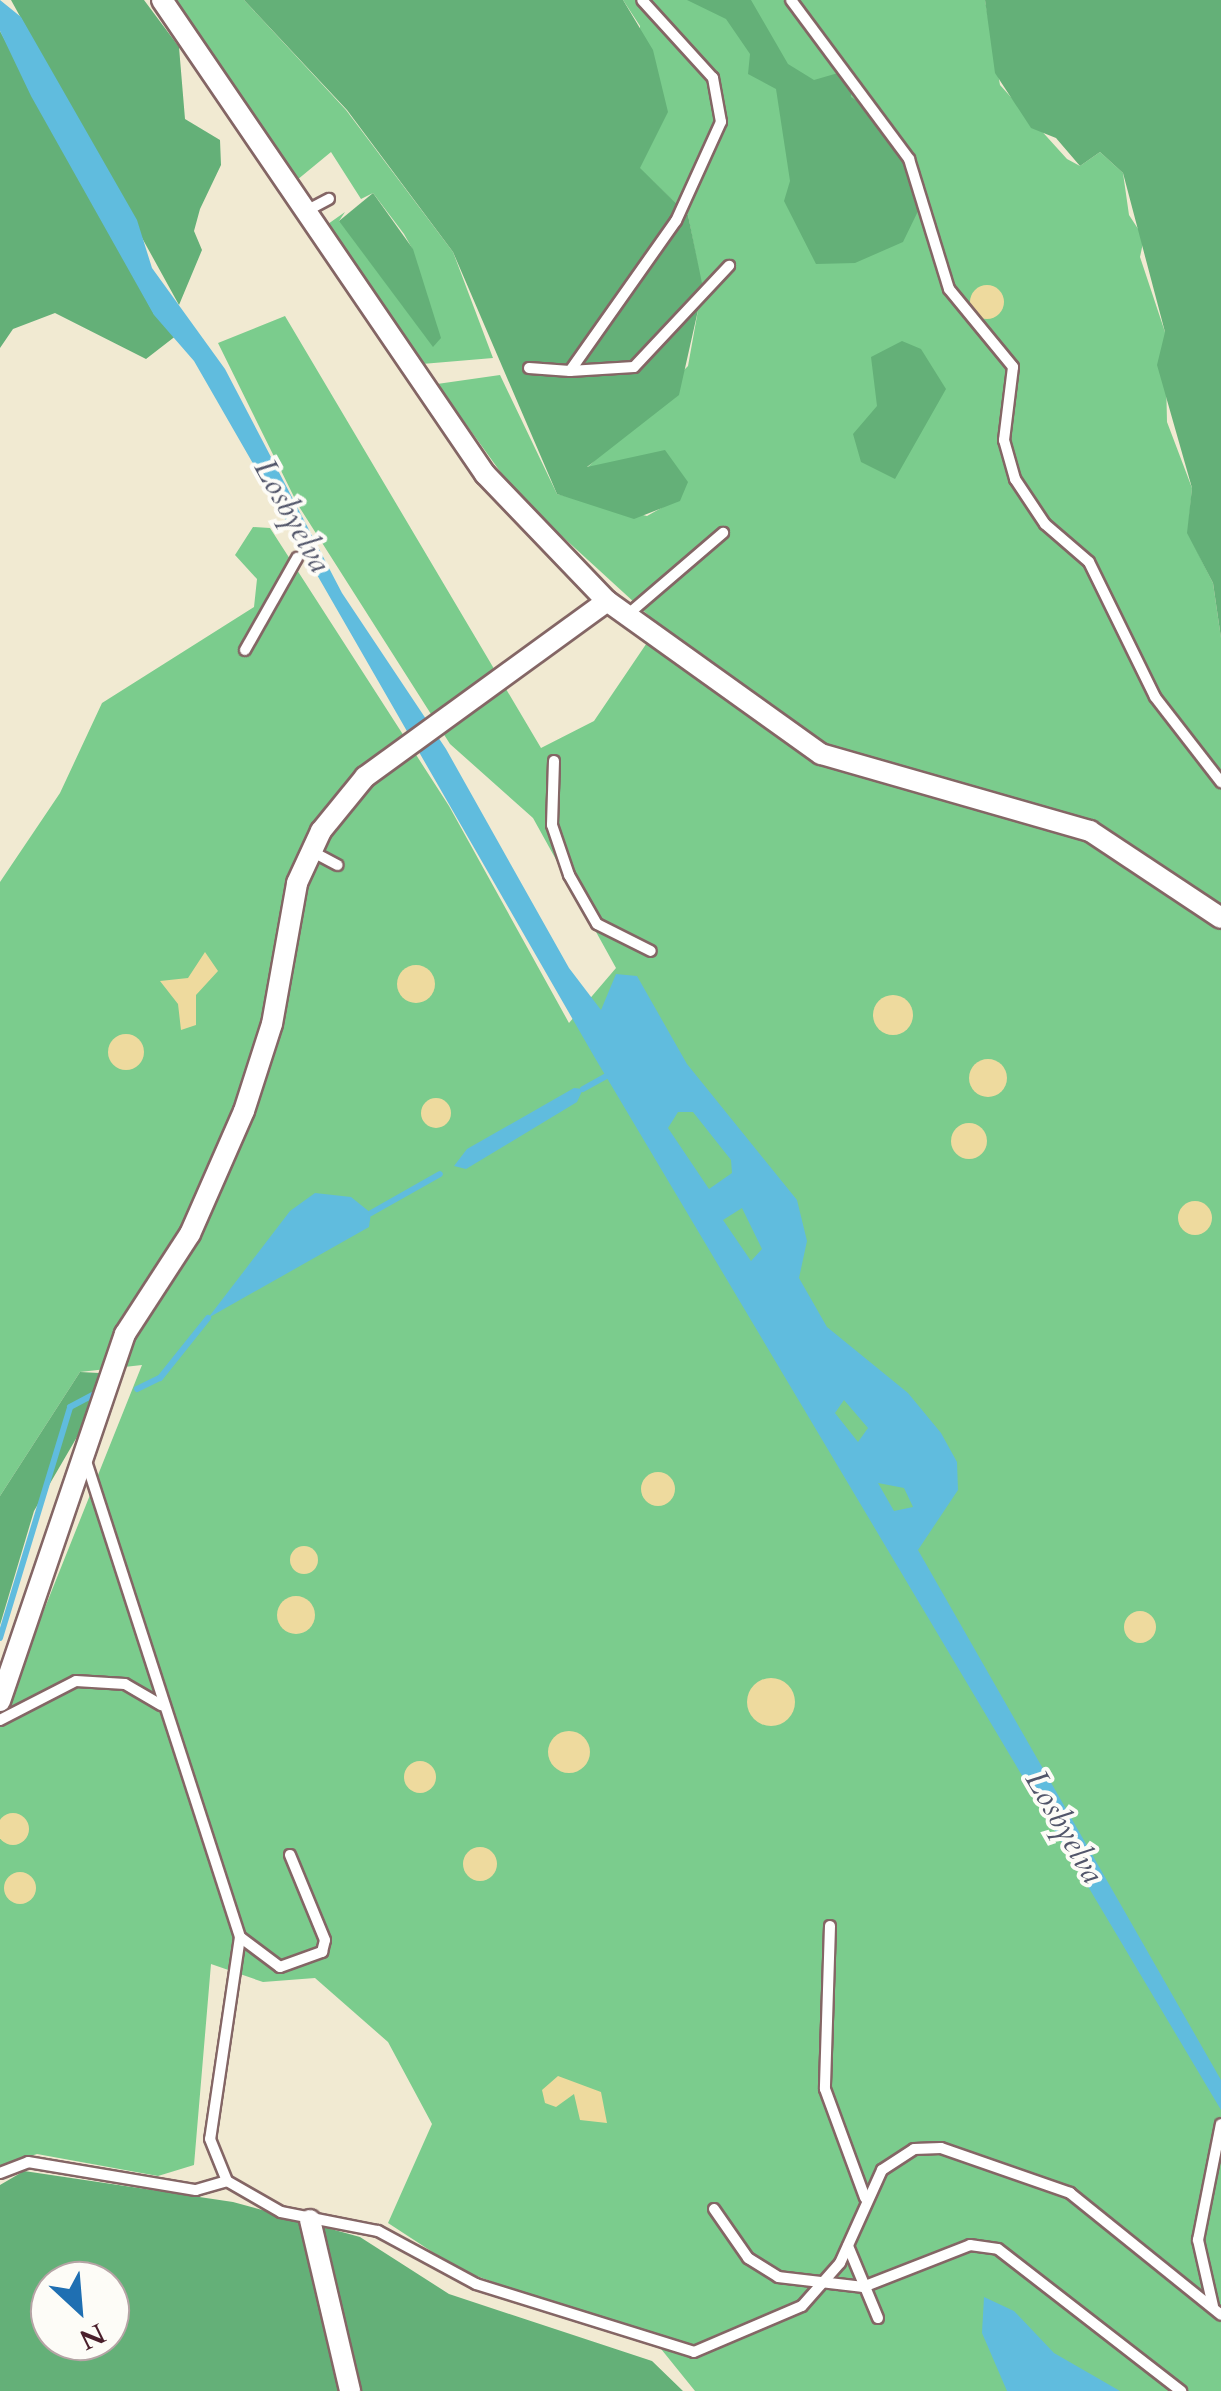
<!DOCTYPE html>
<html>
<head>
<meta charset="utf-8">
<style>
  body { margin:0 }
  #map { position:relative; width:1221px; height:2391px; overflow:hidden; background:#f1ead2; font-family:Cardo,serif }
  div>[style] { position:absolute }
  .green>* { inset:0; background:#7bcc8d }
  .forest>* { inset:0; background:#64b078 }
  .sand>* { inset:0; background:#eeda9e }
  .round { border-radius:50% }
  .water>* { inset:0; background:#60bcde }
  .stream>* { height:6px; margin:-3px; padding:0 3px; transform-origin:3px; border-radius:3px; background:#60bcde }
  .roads { filter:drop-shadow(2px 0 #846665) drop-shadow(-2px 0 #846665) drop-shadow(0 2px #846665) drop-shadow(0 -2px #846665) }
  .service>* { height:10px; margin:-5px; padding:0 5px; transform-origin:5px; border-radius:5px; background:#fff }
  .minor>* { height:20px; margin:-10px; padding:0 10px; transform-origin:10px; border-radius:10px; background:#fff }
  span { translate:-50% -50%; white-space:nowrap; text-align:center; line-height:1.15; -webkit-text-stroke:8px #fdfcf7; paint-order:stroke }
  .water-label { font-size:32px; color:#52566a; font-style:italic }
  .north { position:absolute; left:30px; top:2261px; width:100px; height:100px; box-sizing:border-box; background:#fdfcf7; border:2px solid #b5a4a5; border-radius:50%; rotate:154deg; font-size:28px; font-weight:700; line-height:40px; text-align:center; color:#4a1f2b }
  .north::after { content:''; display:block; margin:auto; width:35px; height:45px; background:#1f6fb2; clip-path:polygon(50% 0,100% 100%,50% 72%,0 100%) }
</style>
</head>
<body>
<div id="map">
  <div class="green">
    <i style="clip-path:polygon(171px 0,244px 0,346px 110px,453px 252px,493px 358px,422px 364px,328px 224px,345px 212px,339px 221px,413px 250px,404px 234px,373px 193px,361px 199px,331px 152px,297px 180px)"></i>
    <i style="clip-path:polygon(623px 0,985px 0,1000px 85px,1067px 159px,1080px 166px,1100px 152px,1123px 173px,1129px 215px,1144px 238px,1140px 257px,1165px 332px,1167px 422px,1192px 488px,1188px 533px,1213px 583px,1221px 638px,1221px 2391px,695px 2391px,653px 2339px,460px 2270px,388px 2223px,432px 2124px,388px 2042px,315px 1978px,263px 1982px,211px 1964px,194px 2165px,158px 2176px,37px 2154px,0 2166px,0 1720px,142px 1365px,80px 1372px,0 1496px,0 882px,60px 793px,102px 703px,254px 607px,257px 579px,235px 555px,253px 527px,270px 528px,449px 806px,569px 1023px,616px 968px,533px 818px,450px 744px,298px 505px,218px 343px,285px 316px,541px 748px,594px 721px,659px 625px,517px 495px,437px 384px,500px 375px,557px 494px,647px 516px,663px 507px,665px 451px,587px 468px,688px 366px,702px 288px,688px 215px,639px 168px,640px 26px)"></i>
  </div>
  <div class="forest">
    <i style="clip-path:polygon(11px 0,144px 0,179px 47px,185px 119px,220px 140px,221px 165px,200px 209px,194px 231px,202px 250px,179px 305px)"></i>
    <i style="clip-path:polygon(244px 0,623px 0,653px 50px,668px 112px,640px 168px,688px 215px,703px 288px,679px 395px,587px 467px,665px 450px,688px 482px,680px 501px,634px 519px,557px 494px,453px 252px,347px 110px)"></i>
    <i style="clip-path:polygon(687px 0,751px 0,788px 64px,814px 80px,838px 73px,852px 80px,851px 97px,873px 111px,914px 176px,921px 205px,903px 242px,855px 263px,816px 264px,784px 201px,790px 181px,776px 89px,748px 74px,750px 54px,726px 19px)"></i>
    <i style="clip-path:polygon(985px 0,1221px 0,1221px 638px,1213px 583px,1187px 533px,1192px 488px,1157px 365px,1165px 332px,1123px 173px,1100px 152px,1080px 166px,1056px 138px,1031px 128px,995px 73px)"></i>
    <i style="clip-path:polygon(0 31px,154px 314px,177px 335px,146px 359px,55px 313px,13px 329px,0 348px)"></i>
    <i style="clip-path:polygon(373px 193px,413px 249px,441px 338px,433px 347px,339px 221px)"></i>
    <i style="clip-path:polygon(902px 341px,921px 349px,946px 389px,895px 479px,861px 462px,853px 434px,877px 406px,871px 357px)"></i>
    <i style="clip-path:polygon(80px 1372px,99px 1373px,95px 1406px,34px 1511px,0 1625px,0 1496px)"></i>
    <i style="clip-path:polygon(evenodd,24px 2171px,233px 2202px,360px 2237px,449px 2294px,652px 2361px,683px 2391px,0 2391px,0 2185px,24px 2171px,50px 2281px,110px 2281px,110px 2341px,50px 2341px,50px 2281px)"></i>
  </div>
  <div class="sand">
    <i class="round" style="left:970px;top:285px;width:34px;height:34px"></i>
    <i style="clip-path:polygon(205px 952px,218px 971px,196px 995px,196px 1025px,181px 1030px,178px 1004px,160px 981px,188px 978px)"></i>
    <i class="round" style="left:397px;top:965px;width:38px;height:38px"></i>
    <i class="round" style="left:873px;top:995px;width:40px;height:40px"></i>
    <i class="round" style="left:108px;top:1034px;width:36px;height:36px"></i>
    <i class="round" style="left:969px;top:1059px;width:38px;height:38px"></i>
    <i class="round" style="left:421px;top:1098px;width:30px;height:30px"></i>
    <i class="round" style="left:951px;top:1123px;width:36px;height:36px"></i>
    <i class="round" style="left:1178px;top:1201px;width:34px;height:34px"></i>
    <i class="round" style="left:641px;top:1472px;width:34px;height:34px"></i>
    <i class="round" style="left:290px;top:1546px;width:28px;height:28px"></i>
    <i class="round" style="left:277px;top:1596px;width:38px;height:38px"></i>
    <i class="round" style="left:1124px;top:1611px;width:32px;height:32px"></i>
    <i class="round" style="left:747px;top:1678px;width:48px;height:48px"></i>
    <i class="round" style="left:548px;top:1731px;width:42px;height:42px"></i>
    <i class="round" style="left:404px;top:1761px;width:32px;height:32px"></i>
    <i class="round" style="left:-3px;top:1813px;width:32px;height:32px"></i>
    <i class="round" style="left:463px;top:1847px;width:34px;height:34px"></i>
    <i class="round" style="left:4px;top:1872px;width:32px;height:32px"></i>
    <i style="clip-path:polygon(558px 2076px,601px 2092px,607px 2123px,580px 2120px,574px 2094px,556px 2107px,545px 2103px,542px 2090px)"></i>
  </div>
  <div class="water">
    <i style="clip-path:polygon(evenodd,0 0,21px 17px,137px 220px,152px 268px,225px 369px,342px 593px,446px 749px,569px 968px,601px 1010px,616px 974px,637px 976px,687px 1064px,797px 1200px,807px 1241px,799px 1278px,827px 1327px,908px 1393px,941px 1433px,957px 1462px,958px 1490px,918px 1550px,1221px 2080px,1221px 2110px,595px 1058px,194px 361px,154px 315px,31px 96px,0 31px,0 0,678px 1112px,693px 1112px,731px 1160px,732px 1173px,709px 1189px,668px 1128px,678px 1112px,0 0,742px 1208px,762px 1249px,751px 1261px,723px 1220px,742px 1208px,0 0,844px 1400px,868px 1428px,858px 1442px,835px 1413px,844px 1400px,0 0,878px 1483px,904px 1488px,913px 1507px,894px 1511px,878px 1483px)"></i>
    <i style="clip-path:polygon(574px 1088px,583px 1089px,577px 1102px,466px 1169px,454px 1166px,467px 1149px)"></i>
    <i style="clip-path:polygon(315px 1193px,351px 1197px,371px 1213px,369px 1227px,208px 1318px,290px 1211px)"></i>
    <i style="clip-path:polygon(984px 2297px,1014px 2311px,1054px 2353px,1120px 2391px,1007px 2391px,982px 2333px)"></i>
  </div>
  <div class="stream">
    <i style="left:583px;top:1089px;width:26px;rotate:-29deg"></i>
    <i style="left:371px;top:1213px;width:79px;rotate:-29.5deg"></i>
    <i style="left:137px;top:1389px;width:25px;rotate:-26deg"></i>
    <i style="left:160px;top:1378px;width:77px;rotate:-51.3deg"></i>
    <i style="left:0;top:1638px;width:241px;rotate:-73.1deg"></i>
    <i style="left:70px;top:1407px;width:32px;rotate:-28deg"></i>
  </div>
  <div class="roads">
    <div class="service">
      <i style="left:791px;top:0;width:198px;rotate:53.4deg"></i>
      <i style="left:909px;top:159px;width:136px;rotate:72.9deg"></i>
      <i style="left:949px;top:289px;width:101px;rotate:50.6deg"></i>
      <i style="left:1013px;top:367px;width:74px;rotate:97deg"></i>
      <i style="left:1004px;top:440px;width:41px;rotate:74.2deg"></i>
      <i style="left:1015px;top:479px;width:54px;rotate:56.3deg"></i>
      <i style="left:1045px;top:524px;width:58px;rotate:40.8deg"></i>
      <i style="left:1089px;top:562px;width:150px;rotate:63.9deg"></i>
      <i style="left:1155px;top:697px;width:108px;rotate:52.2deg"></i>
      <i style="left:306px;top:211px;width:26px;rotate:-28deg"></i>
      <i style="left:529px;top:368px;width:41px;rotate:4.2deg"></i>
      <i style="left:570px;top:371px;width:184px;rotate:-54.8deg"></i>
      <i style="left:676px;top:221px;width:109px;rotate:-65.6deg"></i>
      <i style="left:721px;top:122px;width:45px;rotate:-100.3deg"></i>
      <i style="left:713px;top:78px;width:105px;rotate:-132.3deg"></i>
      <i style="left:570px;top:371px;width:64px;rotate:-3.6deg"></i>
      <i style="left:634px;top:367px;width:139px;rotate:-46.8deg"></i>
      <i style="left:626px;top:616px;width:128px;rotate:-40.6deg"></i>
      <i style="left:245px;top:650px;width:106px;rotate:-60.5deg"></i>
      <i style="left:554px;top:761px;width:64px;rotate:91.8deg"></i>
      <i style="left:552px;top:825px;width:53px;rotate:71.2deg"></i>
      <i style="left:569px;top:875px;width:56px;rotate:60.3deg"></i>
      <i style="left:597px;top:924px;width:60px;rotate:26.6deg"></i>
      <i style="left:311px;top:851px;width:30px;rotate:28deg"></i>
      <i style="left:86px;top:1461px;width:500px;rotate:72.07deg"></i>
      <i style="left:240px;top:1937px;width:50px;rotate:36.9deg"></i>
      <i style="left:280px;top:1967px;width:45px;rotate:-19.7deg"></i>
      <i style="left:322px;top:1952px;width:12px;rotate:-76deg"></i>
      <i style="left:325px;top:1940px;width:92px;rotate:-112.4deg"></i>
      <i style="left:0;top:1720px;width:85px;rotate:-27.2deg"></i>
      <i style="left:76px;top:1681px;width:49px;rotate:3.5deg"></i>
      <i style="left:125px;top:1684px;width:42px;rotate:30.3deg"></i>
      <i style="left:830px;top:1926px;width:163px;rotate:91.8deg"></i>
      <i style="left:825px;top:2089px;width:116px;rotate:69.8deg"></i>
      <i style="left:240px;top:1937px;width:204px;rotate:98.4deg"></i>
      <i style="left:210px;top:2139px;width:45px;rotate:68deg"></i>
      <i style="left:227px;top:2181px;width:62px;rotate:29.9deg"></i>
      <i style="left:281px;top:2212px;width:99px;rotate:11.1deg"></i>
      <i style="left:378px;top:2231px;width:111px;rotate:28.4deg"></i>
      <i style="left:476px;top:2284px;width:228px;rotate:17.3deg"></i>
      <i style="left:694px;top:2352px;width:117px;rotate:-23.1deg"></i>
      <i style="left:802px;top:2306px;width:57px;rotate:-48.5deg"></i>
      <i style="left:840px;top:2263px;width:102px;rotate:-65.7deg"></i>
      <i style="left:882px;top:2170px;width:38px;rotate:-33deg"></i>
      <i style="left:914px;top:2149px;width:27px;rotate:-2deg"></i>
      <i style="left:941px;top:2148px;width:137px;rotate:19.2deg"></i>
      <i style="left:1070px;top:2193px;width:194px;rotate:38.9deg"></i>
      <i style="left:0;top:2173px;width:30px;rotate:-21deg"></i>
      <i style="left:28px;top:2162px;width:170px;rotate:9.5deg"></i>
      <i style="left:196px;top:2190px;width:32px;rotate:-16deg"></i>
      <i style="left:714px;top:2209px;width:60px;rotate:55.2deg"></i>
      <i style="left:748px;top:2258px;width:36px;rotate:32deg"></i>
      <i style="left:778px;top:2277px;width:86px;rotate:6.7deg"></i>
      <i style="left:863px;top:2287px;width:115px;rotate:-21.4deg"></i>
      <i style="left:970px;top:2245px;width:28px;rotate:8deg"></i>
      <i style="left:998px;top:2249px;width:232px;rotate:37.8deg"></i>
      <i style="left:848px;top:2246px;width:78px;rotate:67.4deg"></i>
      <i style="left:1213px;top:2306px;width:68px;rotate:-102.8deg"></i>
      <i style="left:1198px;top:2240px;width:118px;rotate:-78.8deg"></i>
    </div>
    <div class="minor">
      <i style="left:162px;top:0;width:574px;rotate:55.73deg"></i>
      <i style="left:485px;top:474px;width:176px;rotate:46.2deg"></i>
      <i style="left:607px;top:601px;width:263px;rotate:35.6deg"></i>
      <i style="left:821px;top:754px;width:280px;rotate:16deg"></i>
      <i style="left:1090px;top:831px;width:157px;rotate:33.6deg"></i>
      <i style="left:0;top:1701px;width:388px;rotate:-71.2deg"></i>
      <i style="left:125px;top:1334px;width:119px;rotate:-57deg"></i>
      <i style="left:190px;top:1234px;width:134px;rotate:-66.3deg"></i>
      <i style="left:244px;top:1111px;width:91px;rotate:-72.2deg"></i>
      <i style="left:272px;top:1024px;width:143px;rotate:-79.9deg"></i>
      <i style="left:297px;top:883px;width:57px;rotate:-65.2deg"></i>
      <i style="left:321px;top:831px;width:70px;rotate:-50.8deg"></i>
      <i style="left:365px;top:777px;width:299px;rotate:-36deg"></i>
      <i style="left:310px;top:2220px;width:176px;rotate:76.8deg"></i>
    </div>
  </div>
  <div class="water-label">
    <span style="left:292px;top:516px;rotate:61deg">Losbyelva</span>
    <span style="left:1064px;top:1827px;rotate:60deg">Losbyelva</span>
  </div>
  <div class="north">N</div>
</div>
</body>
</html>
